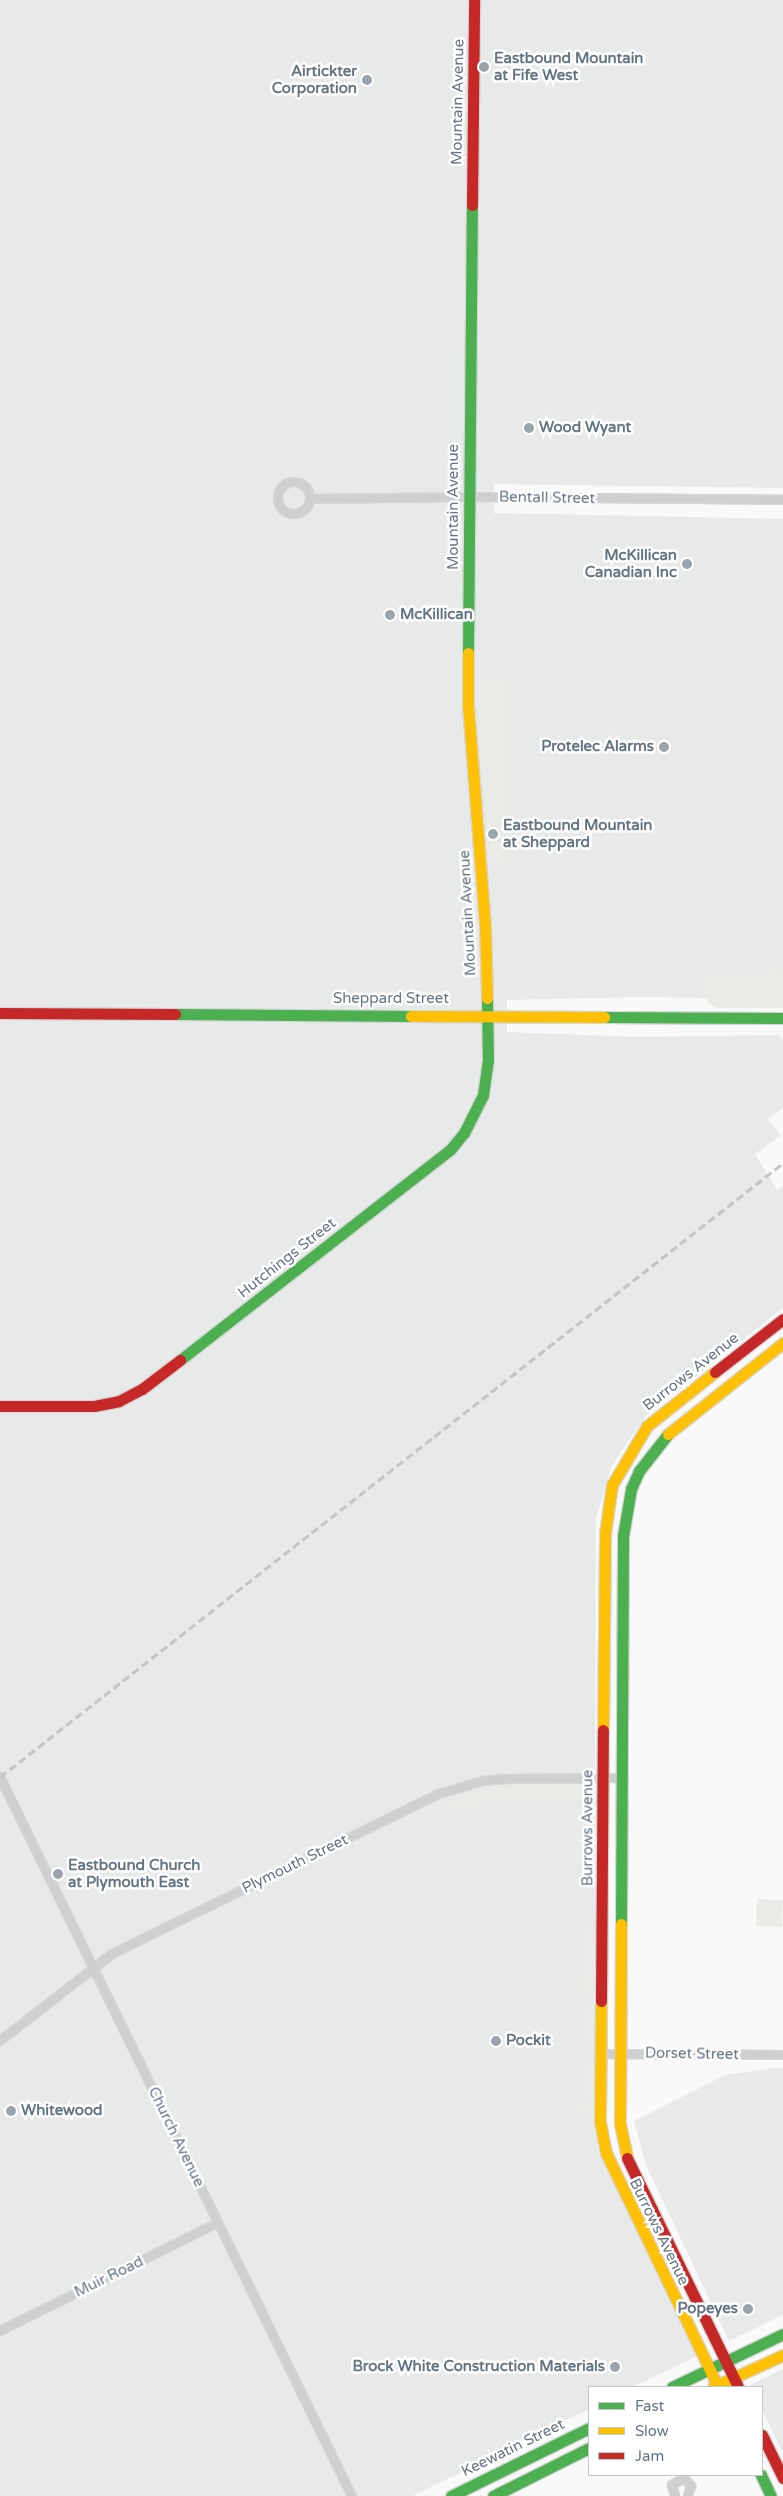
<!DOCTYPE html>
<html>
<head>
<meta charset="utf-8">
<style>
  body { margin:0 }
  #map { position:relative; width:783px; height:2496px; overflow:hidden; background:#f9f9f9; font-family:"Varela Round",sans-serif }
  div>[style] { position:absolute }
  .built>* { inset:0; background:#e8e9e9 }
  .green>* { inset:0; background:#e8ebe6; transform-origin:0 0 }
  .roads { filter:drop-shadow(1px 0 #d5d6d7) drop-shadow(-1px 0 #d5d6d7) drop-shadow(0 1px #d5d6d7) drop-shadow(0 -1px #d5d6d7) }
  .street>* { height:8px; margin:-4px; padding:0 4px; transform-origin:4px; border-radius:4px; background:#cecfd0 }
  .street>.ring { margin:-4px; padding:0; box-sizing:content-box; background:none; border:8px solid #cecfd0; border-radius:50% }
  .fast>* { height:11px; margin:-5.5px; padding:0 5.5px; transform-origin:5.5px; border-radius:5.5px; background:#4caf50 }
  .slow>* { height:11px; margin:-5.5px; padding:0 5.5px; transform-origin:5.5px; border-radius:5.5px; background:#ffc107 }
  .jam>* { height:11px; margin:-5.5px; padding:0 5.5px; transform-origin:5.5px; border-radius:5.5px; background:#c62828 }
  .rail>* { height:2.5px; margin-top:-1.25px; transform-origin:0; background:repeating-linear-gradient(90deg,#c3c5c6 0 8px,transparent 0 12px) }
  .dots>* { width:14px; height:14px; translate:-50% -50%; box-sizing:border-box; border:2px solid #fff; border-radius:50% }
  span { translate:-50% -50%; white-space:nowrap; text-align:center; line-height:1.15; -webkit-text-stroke:5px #fff; paint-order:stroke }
  .poi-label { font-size:15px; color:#657683; font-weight:700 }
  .left { translate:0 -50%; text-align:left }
  .right { translate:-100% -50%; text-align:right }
  .street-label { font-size:15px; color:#657683 }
  .legend { position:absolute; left:588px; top:2386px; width:175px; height:90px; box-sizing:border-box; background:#fff; border:1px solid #c1c8cd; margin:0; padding:6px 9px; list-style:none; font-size:15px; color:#657683 }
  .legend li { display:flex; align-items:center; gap:10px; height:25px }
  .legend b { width:25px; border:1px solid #c1c8cd }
</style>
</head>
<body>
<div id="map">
  <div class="built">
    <i style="clip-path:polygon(0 0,783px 0,783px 488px,494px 484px,494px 513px,783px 519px,783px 999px,641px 997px,507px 1000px,507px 1032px,636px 1037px,779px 1035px,783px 1039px,783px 1108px,767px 1119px,781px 1135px,755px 1154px,777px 1190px,783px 1186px,783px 1308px,646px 1416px,612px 1465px,596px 1518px,594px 2121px,598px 2149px,697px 2356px,633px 2387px,589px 2387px,589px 2409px,413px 2496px,0 2496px)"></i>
    <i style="clip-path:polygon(774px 2068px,783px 2068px,783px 2315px,729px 2341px,646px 2165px,634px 2121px,725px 2075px)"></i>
    <i style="clip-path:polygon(783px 2369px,783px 2453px,762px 2410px,762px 2387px,750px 2385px)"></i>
  </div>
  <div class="green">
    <i style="clip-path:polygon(484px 678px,505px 681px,504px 860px,504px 864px,495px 866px,491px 863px,478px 719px,478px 685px)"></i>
    <i style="clip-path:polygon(773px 968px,774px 978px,783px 978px,783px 1008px,716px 1008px,708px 1003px,704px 978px,763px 979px,764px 969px)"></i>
    <i style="clip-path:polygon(508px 1786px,594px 1788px,599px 1799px,596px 1882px,588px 1881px,587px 1800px,500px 1800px,453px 1811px,447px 1805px,451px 1798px,465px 1793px)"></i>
    <i style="left:757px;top:1899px;width:26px;height:27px;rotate:2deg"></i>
    <i style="clip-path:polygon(596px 1921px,599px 1926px,597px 1994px,591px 1995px,587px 1993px,588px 1923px)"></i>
    <i style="clip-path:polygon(588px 2004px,597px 2004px,597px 2039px,588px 2047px)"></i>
    <i style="clip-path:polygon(590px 2059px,595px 2062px,597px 2097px,588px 2097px,587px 2061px)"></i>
    <i style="clip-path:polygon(598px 2100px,595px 2109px,571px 2110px,572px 2101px)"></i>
  </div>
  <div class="roads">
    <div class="street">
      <i class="ring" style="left:278px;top:482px;width:24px;height:24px"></i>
      <i style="left:311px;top:499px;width:158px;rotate:-0.7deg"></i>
      <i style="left:469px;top:497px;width:314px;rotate:0.5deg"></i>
      <i style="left:0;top:1777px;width:801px;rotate:63.92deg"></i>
      <i style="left:0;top:2041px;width:142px;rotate:-37.8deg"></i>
      <i style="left:112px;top:1954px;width:364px;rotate:-26.1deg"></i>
      <i style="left:439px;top:1794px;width:46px;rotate:-16.5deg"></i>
      <i style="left:483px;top:1781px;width:24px;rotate:-5deg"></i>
      <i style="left:507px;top:1779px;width:115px;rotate:-0.5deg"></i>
      <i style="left:601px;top:2054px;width:182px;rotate:0.3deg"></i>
      <i style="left:0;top:2331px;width:243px;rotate:-26.4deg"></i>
      <i style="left:675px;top:2496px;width:11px;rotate:-105deg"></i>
      <i style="left:672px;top:2485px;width:14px;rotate:-30deg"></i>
      <i style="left:684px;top:2478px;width:11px;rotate:49deg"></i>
      <i style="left:691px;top:2486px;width:10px;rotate:107deg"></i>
    </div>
    <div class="fast">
      <i style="left:468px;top:653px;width:448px;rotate:-89.5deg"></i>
      <i style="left:175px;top:1014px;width:236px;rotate:0.5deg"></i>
      <i style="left:604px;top:1017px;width:179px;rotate:0.3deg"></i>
      <i style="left:180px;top:1360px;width:342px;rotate:-37.9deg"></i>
      <i style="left:450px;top:1150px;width:22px;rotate:-51deg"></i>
      <i style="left:464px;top:1133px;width:42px;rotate:-63.4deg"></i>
      <i style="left:483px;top:1095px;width:34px;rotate:-82deg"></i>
      <i style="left:488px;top:1061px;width:63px;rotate:-90.9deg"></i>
      <i style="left:621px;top:1924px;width:388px;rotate:-89.7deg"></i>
      <i style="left:623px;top:1536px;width:48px;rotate:-80.3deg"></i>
      <i style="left:631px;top:1489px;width:20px;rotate:-66deg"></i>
      <i style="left:639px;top:1471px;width:47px;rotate:-51.9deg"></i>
      <i style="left:672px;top:2387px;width:123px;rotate:-25.5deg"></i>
      <i style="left:761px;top:2475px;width:23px;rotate:65deg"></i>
      <i style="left:451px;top:2496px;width:154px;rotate:-26.2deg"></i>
      <i style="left:493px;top:2496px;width:107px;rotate:-26.6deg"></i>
    </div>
    <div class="slow">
      <i style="left:468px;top:653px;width:52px;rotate:90deg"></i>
      <i style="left:468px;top:705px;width:221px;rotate:85.6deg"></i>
      <i style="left:485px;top:925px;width:73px;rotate:88.4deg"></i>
      <i style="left:411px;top:1016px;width:193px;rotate:0.3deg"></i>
      <i style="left:668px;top:1434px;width:147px;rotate:-38.4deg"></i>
      <i style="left:603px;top:1730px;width:197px;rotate:-89.4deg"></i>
      <i style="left:605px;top:1533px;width:49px;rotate:-81.7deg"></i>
      <i style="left:612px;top:1485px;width:69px;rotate:-59.3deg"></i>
      <i style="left:647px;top:1426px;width:87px;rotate:-38.5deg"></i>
      <i style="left:621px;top:1924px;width:200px;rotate:90.3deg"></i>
      <i style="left:620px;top:2124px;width:35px;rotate:78deg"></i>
      <i style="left:601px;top:2001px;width:121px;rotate:90.5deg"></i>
      <i style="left:600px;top:2122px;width:32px;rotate:79deg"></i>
      <i style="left:606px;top:2153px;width:259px;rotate:64.4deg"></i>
      <i style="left:713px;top:2387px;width:77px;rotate:-24.6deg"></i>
    </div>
    <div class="jam">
      <i style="left:472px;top:205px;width:205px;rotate:-89.4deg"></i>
      <i style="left:0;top:1013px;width:175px;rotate:0.3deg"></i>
      <i style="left:715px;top:1372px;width:86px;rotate:-37.9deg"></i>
      <i style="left:0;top:1406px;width:94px"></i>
      <i style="left:94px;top:1406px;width:25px;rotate:-11deg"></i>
      <i style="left:119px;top:1401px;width:26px;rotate:-28deg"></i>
      <i style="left:142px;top:1389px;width:48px;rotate:-37.3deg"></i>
      <i style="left:601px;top:2001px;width:271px;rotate:-89.6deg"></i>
      <i style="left:627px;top:2158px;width:254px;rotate:64.1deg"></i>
      <i style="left:762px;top:2435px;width:48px;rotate:64deg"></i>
    </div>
  </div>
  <div class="rail">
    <i style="left:0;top:1777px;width:995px;rotate:-38.1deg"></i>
  </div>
  <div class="dots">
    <i style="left:484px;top:67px;background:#99a4ac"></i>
    <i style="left:367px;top:80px;background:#99a4ac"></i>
    <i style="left:529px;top:428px;background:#99a4ac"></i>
    <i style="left:687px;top:564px;background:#99a4ac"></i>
    <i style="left:390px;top:615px;background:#99a4ac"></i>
    <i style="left:664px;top:747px;background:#99a4ac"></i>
    <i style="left:493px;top:834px;background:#99a4ac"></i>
    <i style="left:58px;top:1874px;background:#99a4ac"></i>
    <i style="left:496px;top:2041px;background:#99a4ac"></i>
    <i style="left:11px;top:2111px;background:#99a4ac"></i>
    <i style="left:748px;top:2309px;background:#99a4ac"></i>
    <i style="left:615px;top:2367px;background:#99a4ac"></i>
  </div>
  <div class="poi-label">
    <span class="left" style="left:494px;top:67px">Eastbound Mountain<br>at Fife West</span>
    <span class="right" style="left:357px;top:80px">Airtickter<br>Corporation</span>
    <span class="left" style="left:539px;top:428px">Wood Wyant</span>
    <span class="right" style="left:677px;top:564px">McKillican<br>Canadian Inc</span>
    <span class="left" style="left:400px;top:615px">McKillican</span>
    <span class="right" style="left:654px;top:747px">Protelec Alarms</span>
    <span class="left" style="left:503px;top:834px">Eastbound Mountain<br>at Sheppard</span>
    <span class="left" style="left:68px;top:1874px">Eastbound Church<br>at Plymouth East</span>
    <span class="left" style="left:506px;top:2041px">Pockit</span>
    <span class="left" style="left:21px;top:2111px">Whitewood</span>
    <span class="right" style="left:738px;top:2309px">Popeyes</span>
    <span class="right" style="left:605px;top:2367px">Brock White Construction Materials</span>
  </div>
  <div class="street-label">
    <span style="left:458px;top:102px;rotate:-89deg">Mountain Avenue</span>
    <span style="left:547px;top:498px;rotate:1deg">Bentall Street</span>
    <span style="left:454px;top:507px;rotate:-90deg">Mountain Avenue</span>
    <span style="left:468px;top:913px;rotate:-93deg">Mountain Avenue</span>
    <span style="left:391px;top:999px">Sheppard Street</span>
    <span style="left:287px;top:1258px;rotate:-38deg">Hutchings Street</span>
    <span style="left:691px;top:1372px;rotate:-38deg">Burrows Avenue</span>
    <span style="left:588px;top:1828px;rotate:-90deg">Burrows Avenue</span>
    <span style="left:295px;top:1864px;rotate:-26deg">Plymouth Street</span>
    <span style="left:692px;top:2054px;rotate:1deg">Dorset Street</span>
    <span style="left:176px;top:2137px;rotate:64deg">Church Avenue</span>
    <span style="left:659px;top:2232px;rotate:64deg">Burrows Avenue</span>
    <span style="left:109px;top:2277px;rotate:-26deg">Muir Road</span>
    <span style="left:513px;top:2448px;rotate:-26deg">Keewatin Street</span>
  </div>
  <ul class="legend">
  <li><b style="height:6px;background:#4caf50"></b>Fast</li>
  <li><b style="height:6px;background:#ffc107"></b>Slow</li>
  <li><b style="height:6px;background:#c62828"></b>Jam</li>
  </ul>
</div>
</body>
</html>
